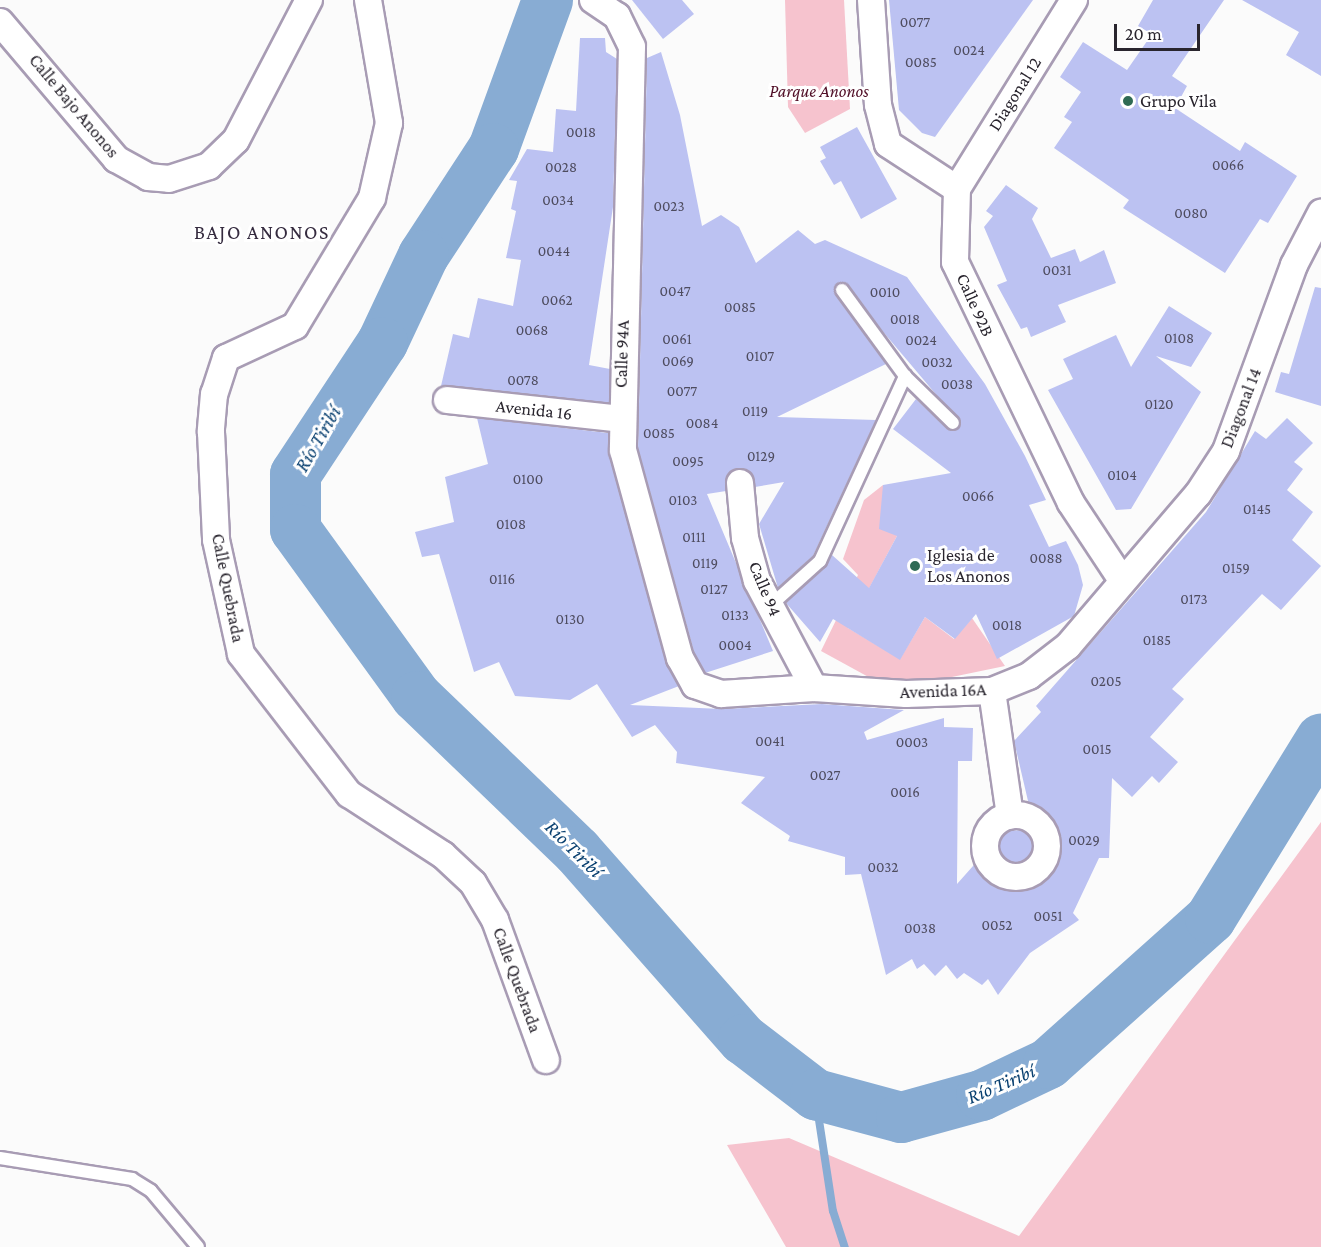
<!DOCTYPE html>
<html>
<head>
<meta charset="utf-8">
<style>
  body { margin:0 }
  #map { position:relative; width:1321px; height:1247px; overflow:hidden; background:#fbfbfb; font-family:"Crimson Pro",serif }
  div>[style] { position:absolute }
  .green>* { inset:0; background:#f6c3ce }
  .stream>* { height:8px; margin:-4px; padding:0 4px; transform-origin:4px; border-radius:4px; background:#88acd3 }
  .river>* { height:51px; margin:-25.5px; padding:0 25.5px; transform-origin:25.5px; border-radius:25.5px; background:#88acd3 }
  .building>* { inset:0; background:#bcc2f2 }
  .roads { filter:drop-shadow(2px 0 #a89cb4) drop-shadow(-2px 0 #a89cb4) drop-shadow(0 2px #a89cb4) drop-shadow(0 -2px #a89cb4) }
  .service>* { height:12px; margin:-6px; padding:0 6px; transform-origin:6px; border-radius:6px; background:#fff }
  .minor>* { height:26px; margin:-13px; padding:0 13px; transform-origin:13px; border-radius:13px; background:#fff }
  .minor>.ring { margin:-13px; padding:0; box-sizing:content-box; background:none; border:26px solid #fff; border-radius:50% }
  .dots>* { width:16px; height:16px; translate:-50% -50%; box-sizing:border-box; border:3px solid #fff; border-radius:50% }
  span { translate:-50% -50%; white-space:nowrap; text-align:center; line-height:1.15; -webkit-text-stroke:6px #fff; paint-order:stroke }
  .number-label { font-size:15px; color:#4e4c5f }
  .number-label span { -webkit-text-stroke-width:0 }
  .park-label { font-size:18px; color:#510f27; font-style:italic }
  .street-label { font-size:18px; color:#29252e }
  .poi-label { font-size:18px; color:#29252e }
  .left { translate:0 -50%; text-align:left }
  .neighbourhood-label { font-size:20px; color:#352b3f; letter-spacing:1.5px }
  .water-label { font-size:20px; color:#094070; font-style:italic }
  .scale { position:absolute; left:1114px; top:24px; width:86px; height:27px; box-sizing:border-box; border:3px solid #29252e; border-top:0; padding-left:8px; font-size:18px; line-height:21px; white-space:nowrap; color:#29252e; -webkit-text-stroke:4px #fff; paint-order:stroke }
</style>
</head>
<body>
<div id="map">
  <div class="green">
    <i style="clip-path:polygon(785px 0,844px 0,850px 109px,805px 133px,788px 107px)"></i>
    <i style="clip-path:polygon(883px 485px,897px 536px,848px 628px,900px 659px,925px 617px,954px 639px,972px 618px,1005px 666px,923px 683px,874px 680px,821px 651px,858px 575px,843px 559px,864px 500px)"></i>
    <i style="clip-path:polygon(1321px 822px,1321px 1247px,786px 1247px,727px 1145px,789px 1138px,1019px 1236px)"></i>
  </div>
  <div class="stream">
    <i style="left:815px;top:1094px;width:118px;rotate:81.3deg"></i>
    <i style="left:833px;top:1211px;width:38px;rotate:72deg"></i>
  </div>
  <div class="river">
    <i style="left:547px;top:0;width:158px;rotate:110deg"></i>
    <i style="left:493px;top:148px;width:128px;rotate:123.2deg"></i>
    <i style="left:423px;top:255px;width:96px;rotate:115.2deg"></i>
    <i style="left:382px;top:342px;width:158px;rotate:123.4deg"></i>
    <i style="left:295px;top:474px;width:55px;rotate:90deg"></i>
    <i style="left:295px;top:529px;width:206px;rotate:54.1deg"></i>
    <i style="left:416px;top:696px;width:223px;rotate:43.9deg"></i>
    <i style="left:577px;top:851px;width:251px;rotate:48.6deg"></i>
    <i style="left:743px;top:1039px;width:91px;rotate:37.4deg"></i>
    <i style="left:815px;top:1094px;width:89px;rotate:15deg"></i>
    <i style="left:901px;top:1117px;width:83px;rotate:-15.4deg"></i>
    <i style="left:981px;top:1095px;width:74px;rotate:-25.5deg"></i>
    <i style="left:1048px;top:1063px;width:217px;rotate:-41.8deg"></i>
    <i style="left:1210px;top:918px;width:211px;rotate:-58.3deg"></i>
  </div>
  <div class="building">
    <i style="clip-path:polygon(632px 0,682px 0,694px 14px,663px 39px)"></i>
    <i style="clip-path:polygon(889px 0,1033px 0,935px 137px,922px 133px,899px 110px)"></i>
    <i style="clip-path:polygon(1153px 0,1224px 0,1172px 76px,1187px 86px,1175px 108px,1240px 151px,1245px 142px,1297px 176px,1268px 223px,1260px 219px,1225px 273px,1123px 208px,1129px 200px,1054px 148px,1072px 122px,1064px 117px,1081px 92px,1060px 77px,1083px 42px,1127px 70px,1152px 34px,1138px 26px)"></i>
    <i style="clip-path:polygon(1242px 0,1321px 0,1321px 76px,1286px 55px,1299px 32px)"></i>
    <i style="clip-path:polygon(580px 38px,605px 38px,606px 52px,617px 59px,613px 207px,589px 365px,610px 369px,609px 403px,441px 386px,453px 334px,469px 338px,478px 298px,513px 306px,521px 260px,506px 258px,516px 211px,511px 209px,517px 181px,509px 180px,527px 149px,553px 152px,556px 109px,576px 111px)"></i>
    <i style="clip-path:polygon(661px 52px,680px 115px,702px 226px,721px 215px,739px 227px,756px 263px,798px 230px,815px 244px,825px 240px,907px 277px,985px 384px,1025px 456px,1046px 500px,1029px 505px,1049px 547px,1066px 541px,1078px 565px,1083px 585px,1074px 616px,997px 659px,976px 614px,955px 639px,925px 617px,900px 660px,833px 619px,820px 642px,786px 603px,832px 555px,869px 588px,897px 536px,879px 529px,883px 485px,951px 473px,893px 429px,916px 399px,948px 429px,961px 424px,841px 282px,835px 294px,886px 364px,777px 417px,876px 420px,813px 556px,778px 588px,759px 524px,784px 482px,755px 487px,752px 474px,738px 468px,727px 476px,726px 491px,707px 494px,773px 651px,705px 673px,694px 652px,638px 448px,647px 58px)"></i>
    <i style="clip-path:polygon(857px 127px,897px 199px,861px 219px,841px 181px,834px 185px,820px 161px,826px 158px,820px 147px)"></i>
    <i style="clip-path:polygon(1006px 185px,1038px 208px,1032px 219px,1051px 258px,1075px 249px,1080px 262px,1104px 250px,1116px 283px,1058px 305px,1066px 322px,1031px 337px,1027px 327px,1021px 329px,997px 285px,1007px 281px,984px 227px,993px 216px,986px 211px)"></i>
    <i style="clip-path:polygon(1315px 287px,1321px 288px,1321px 406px,1275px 392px,1281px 372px,1289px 374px)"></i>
    <i style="clip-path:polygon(1169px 306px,1212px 333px,1191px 367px,1156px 356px,1201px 392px,1131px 509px,1116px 510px,1048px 390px,1073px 379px,1063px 359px,1116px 335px,1131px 367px)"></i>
    <i style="clip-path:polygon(477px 418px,608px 433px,609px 454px,666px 662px,679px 686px,630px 705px,722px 709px,822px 704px,904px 710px,864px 732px,867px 740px,944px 718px,944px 727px,973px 728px,972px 761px,958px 761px,957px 884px,1005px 830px,1035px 831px,1014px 741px,1041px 712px,1036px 706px,1206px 512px,1255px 431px,1266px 439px,1287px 418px,1313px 443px,1294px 462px,1303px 469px,1287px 490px,1313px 512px,1292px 540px,1321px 566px,1281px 610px,1262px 594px,1172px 689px,1184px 699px,1150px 737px,1178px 762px,1159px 783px,1152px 776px,1132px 797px,1112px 778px,1109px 858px,1099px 858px,1073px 913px,1079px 920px,1030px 953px,998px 995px,988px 979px,982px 985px,964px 973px,957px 979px,946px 965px,935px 976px,924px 964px,917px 969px,912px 959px,886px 975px,861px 874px,845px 875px,845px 857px,788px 841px,790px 836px,741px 803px,765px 777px,676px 763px,677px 752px,655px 725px,632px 737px,597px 684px,570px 700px,515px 696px,499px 662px,474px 672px,439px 554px,422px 557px,415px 532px,454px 522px,445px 477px,488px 464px)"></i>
  </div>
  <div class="roads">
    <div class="service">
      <i style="left:842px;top:290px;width:107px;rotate:53.8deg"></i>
      <i style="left:770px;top:606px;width:67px;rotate:-42deg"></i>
      <i style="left:820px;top:561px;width:204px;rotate:-65.3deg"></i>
      <i style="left:905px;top:376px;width:67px;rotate:44.4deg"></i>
      <i style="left:0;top:1158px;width:134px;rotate:9deg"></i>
      <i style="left:132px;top:1179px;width:22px;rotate:32deg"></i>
      <i style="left:151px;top:1191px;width:73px;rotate:50deg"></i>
    </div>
    <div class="minor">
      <i style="left:368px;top:0;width:125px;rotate:80.3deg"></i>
      <i style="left:389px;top:123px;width:77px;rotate:102.8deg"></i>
      <i style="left:372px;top:198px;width:149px;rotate:121deg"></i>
      <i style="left:295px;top:326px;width:76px;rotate:155.1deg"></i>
      <i style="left:226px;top:358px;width:38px;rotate:108deg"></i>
      <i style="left:214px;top:394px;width:38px;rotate:95deg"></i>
      <i style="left:211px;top:432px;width:108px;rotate:87.3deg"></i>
      <i style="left:216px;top:540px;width:117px;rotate:77.6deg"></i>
      <i style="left:241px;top:654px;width:177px;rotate:52.4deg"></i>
      <i style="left:349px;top:794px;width:112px;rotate:33deg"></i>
      <i style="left:443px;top:855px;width:41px;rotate:43deg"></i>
      <i style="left:473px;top:883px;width:43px;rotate:59.3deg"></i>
      <i style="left:495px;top:920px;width:149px;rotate:70deg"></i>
      <i style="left:593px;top:0;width:29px;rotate:34deg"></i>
      <i style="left:617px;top:16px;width:34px;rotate:64deg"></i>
      <i style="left:632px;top:47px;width:403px;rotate:91.3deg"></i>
      <i style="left:623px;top:450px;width:216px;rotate:74.7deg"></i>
      <i style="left:680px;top:658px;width:31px;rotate:61deg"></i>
      <i style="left:695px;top:685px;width:28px;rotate:19deg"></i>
      <i style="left:721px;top:694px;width:93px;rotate:-3.7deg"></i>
      <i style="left:814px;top:688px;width:92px;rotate:3.7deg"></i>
      <i style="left:906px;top:694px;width:86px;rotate:-2deg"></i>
      <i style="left:992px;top:691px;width:40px;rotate:-22deg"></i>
      <i style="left:1029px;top:676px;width:49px;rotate:-37.6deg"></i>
      <i style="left:1068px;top:646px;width:200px;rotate:-49.5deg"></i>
      <i style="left:1198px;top:494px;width:51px;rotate:-56.9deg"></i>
      <i style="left:1226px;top:451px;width:198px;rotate:-69.9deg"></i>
      <i style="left:1294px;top:265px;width:59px;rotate:-62.6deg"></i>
      <i style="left:871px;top:0;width:105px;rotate:86.2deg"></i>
      <i style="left:878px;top:105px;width:40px;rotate:75.6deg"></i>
      <i style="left:888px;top:144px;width:82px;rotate:33.1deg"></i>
      <i style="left:1074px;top:0;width:222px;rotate:121.8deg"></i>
      <i style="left:957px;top:189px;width:73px;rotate:91.6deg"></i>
      <i style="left:955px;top:262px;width:267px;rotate:64.3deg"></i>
      <i style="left:1071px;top:503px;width:92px;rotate:56.5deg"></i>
      <i style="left:0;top:22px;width:180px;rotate:49.7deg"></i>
      <i style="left:116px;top:159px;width:37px;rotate:29deg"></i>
      <i style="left:148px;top:177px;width:21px;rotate:5deg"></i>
      <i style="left:169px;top:179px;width:42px;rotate:-18deg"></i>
      <i style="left:209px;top:166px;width:37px;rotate:-44deg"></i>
      <i style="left:236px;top:140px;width:158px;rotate:-62.5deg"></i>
      <i style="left:447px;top:400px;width:176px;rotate:6.2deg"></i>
      <i style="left:740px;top:483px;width:55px;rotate:84.8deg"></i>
      <i style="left:745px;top:538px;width:45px;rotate:74.4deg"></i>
      <i style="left:757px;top:581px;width:121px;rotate:62deg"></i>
      <i style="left:992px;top:691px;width:126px;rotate:81.8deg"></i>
      <i class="ring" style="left:985px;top:815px;width:36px;height:36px"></i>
    </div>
  </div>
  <div class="dots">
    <i style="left:1128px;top:101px;background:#2f6a54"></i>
    <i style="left:915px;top:566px;background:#2f6a54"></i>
  </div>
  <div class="number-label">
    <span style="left:915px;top:23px">0077</span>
    <span style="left:969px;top:51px">0024</span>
    <span style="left:921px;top:63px">0085</span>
    <span style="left:581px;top:133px">0018</span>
    <span style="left:1228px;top:166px">0066</span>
    <span style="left:561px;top:168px">0028</span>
    <span style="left:558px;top:201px">0034</span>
    <span style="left:669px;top:207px">0023</span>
    <span style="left:1191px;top:214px">0080</span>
    <span style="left:554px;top:252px">0044</span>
    <span style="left:1057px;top:271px">0031</span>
    <span style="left:675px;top:292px">0047</span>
    <span style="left:885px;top:293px">0010</span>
    <span style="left:557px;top:301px">0062</span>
    <span style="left:740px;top:308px">0085</span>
    <span style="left:905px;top:320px">0018</span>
    <span style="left:532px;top:331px">0068</span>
    <span style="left:1179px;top:339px">0108</span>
    <span style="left:677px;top:340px">0061</span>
    <span style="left:921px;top:341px">0024</span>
    <span style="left:760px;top:357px">0107</span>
    <span style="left:678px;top:362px">0069</span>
    <span style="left:937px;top:363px">0032</span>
    <span style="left:523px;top:381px">0078</span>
    <span style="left:957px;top:385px">0038</span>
    <span style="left:682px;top:392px">0077</span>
    <span style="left:1159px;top:405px">0120</span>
    <span style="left:755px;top:412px">0119</span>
    <span style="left:702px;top:424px">0084</span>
    <span style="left:659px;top:434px">0085</span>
    <span style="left:761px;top:457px">0129</span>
    <span style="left:688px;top:462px">0095</span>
    <span style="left:1122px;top:476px">0104</span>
    <span style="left:528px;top:480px">0100</span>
    <span style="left:978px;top:497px">0066</span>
    <span style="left:683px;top:501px">0103</span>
    <span style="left:1257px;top:510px">0145</span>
    <span style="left:511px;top:525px">0108</span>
    <span style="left:694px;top:538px">0111</span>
    <span style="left:1046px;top:559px">0088</span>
    <span style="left:705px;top:564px">0119</span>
    <span style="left:1236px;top:569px">0159</span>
    <span style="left:502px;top:580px">0116</span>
    <span style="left:714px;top:590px">0127</span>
    <span style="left:1194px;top:600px">0173</span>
    <span style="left:735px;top:616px">0133</span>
    <span style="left:570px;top:620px">0130</span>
    <span style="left:1007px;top:626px">0018</span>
    <span style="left:1157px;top:641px">0185</span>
    <span style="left:735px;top:646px">0004</span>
    <span style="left:1106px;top:682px">0205</span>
    <span style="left:770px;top:742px">0041</span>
    <span style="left:912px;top:743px">0003</span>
    <span style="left:1097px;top:750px">0015</span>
    <span style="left:825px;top:776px">0027</span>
    <span style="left:905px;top:793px">0016</span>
    <span style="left:1084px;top:841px">0029</span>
    <span style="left:883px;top:868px">0032</span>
    <span style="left:1048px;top:917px">0051</span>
    <span style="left:997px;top:926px">0052</span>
    <span style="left:920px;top:929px">0038</span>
  </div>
  <div class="park-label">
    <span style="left:819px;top:91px">Parque Anonos</span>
  </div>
  <div class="street-label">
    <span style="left:1015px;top:94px;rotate:-58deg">Diagonal 12</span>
    <span style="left:74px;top:106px;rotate:50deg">Calle Bajo Anonos</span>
    <span style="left:975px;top:305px;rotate:66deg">Calle 92B</span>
    <span style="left:622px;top:354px;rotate:-88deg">Calle 94A</span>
    <span style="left:1241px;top:408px;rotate:-69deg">Diagonal 14</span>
    <span style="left:534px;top:410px;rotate:6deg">Avenida 16</span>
    <span style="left:228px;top:588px;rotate:79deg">Calle Quebrada</span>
    <span style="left:765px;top:589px;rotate:67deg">Calle 94</span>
    <span style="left:943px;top:691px;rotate:-2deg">Avenida 16A</span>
    <span style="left:517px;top:980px;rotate:70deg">Calle Quebrada</span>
  </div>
  <div class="poi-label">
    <span class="left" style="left:1140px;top:101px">Grupo Vila</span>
    <span class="left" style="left:927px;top:566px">Iglesia de<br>Los Anonos</span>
  </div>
  <div class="neighbourhood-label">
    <span style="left:262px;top:232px">BAJO ANONOS</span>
  </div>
  <div class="water-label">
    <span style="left:318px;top:439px;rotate:-60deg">Río Tiribí</span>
    <span style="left:574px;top:849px;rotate:45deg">Río Tiribí</span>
    <span style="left:1001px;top:1084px;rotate:-23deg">Río Tiribí</span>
  </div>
  <div class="scale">20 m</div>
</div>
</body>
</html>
